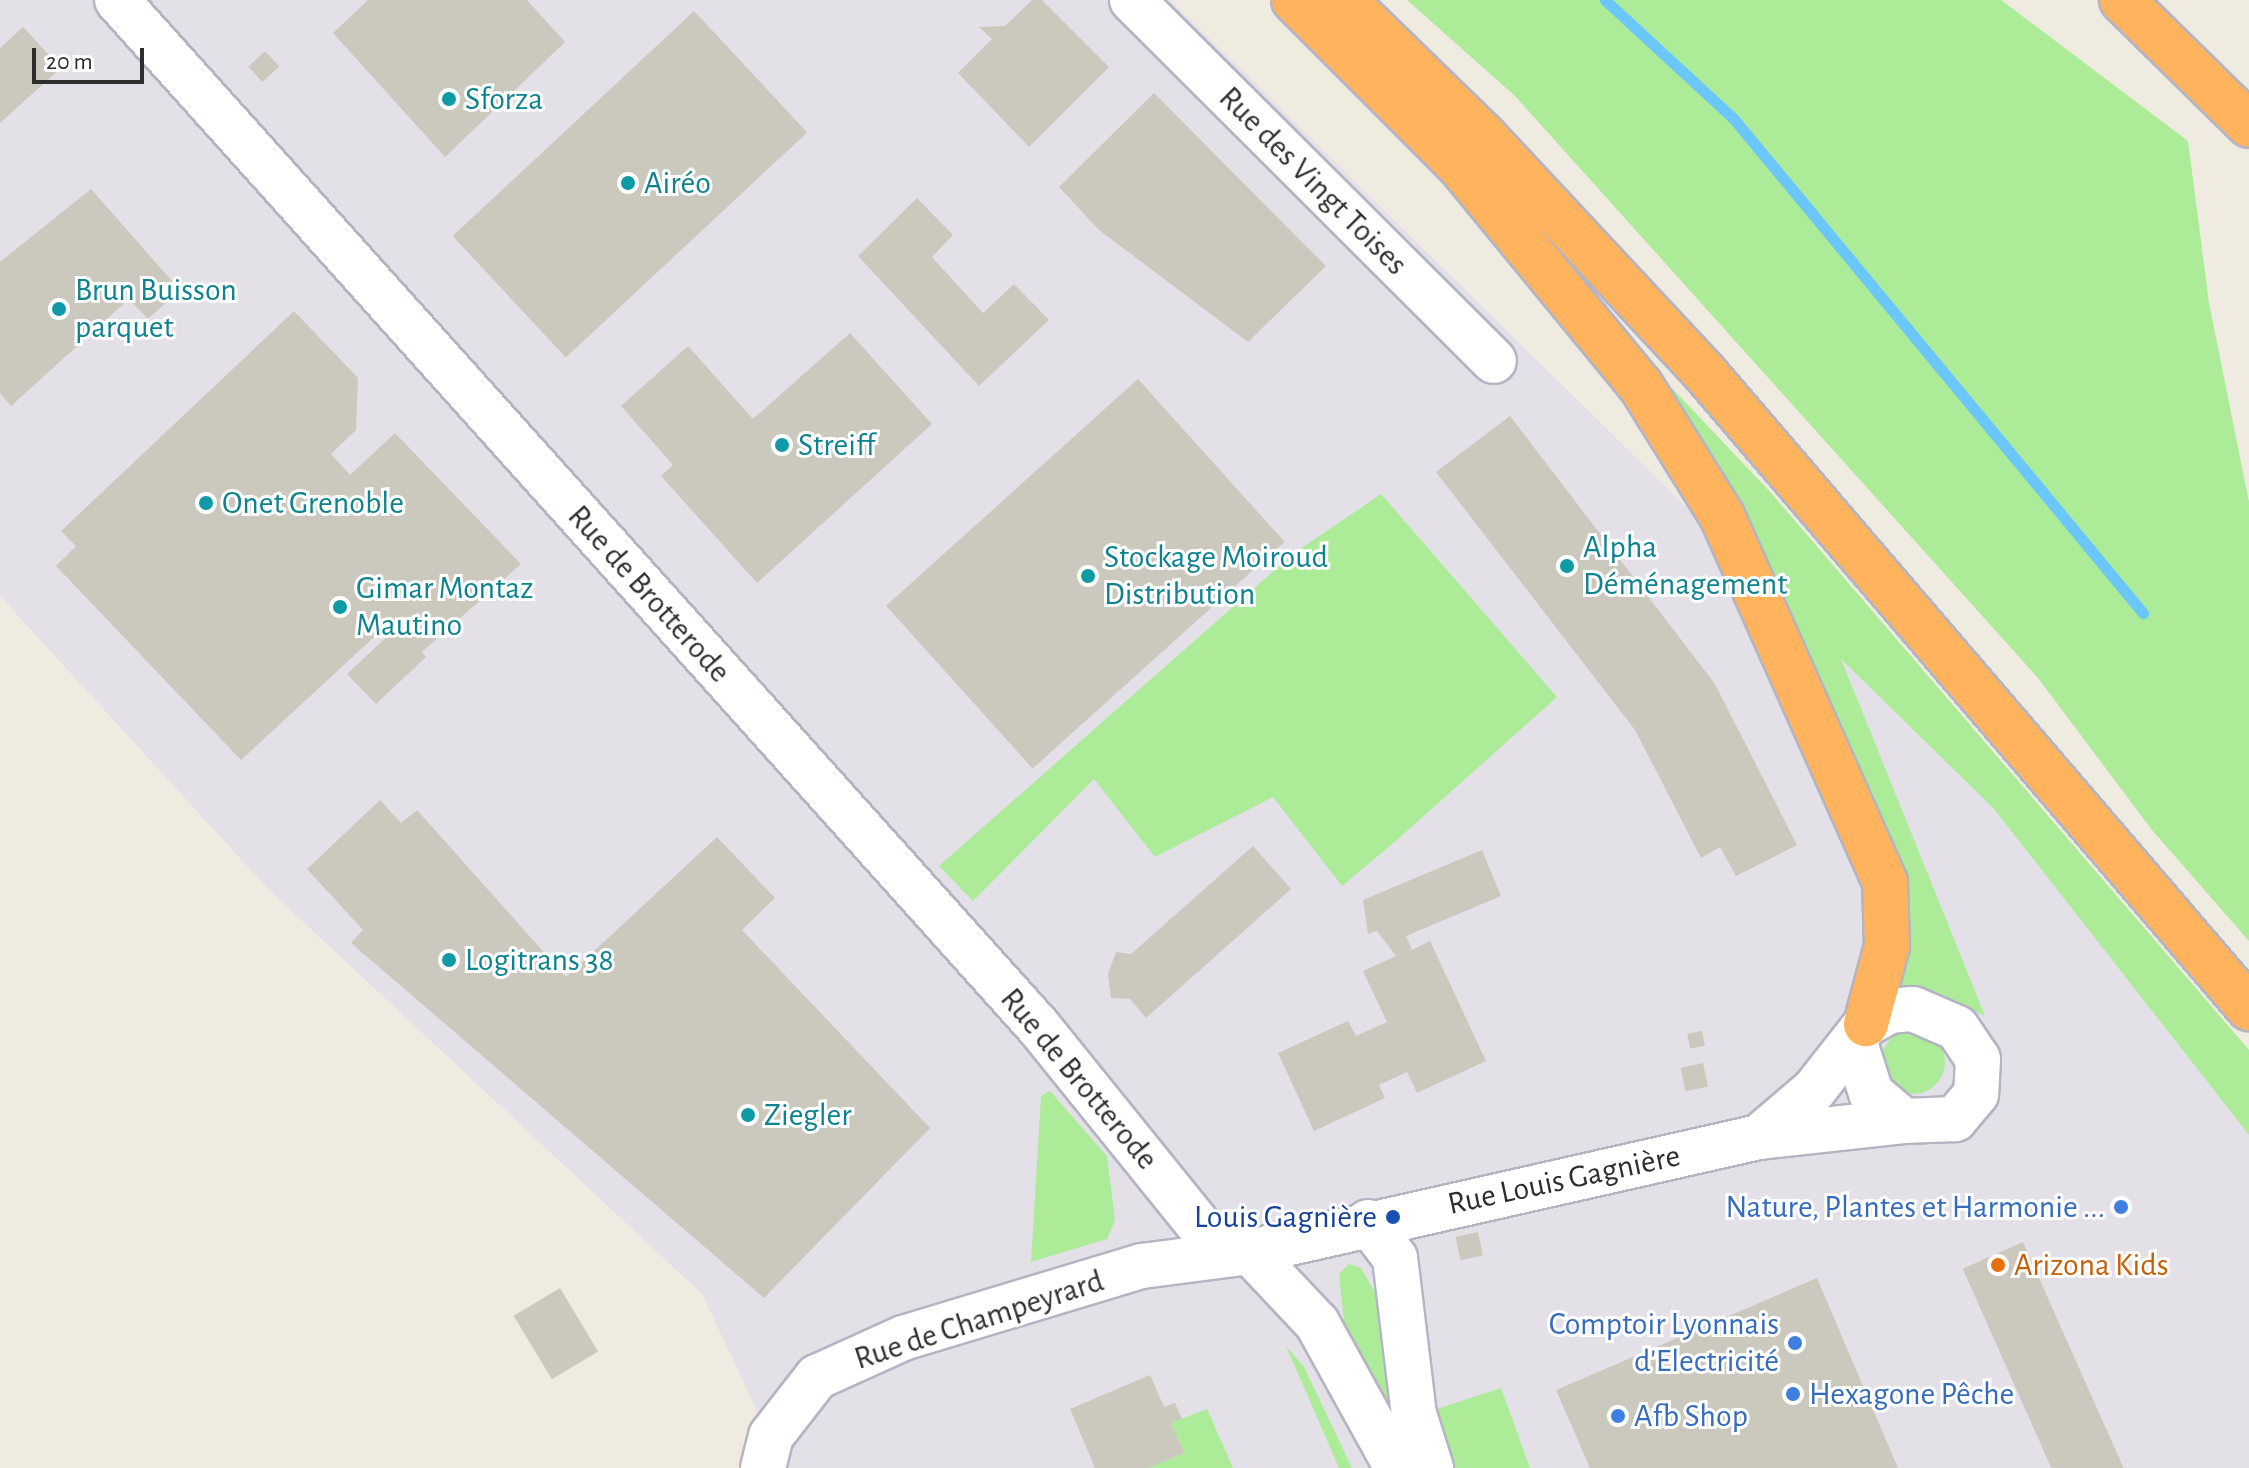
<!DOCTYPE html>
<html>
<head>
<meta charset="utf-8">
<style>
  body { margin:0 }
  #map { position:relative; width:2249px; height:1468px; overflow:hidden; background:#f0ebe0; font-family:"Alegreya Sans",sans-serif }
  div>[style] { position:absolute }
  .industrial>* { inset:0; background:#e3e0e8 }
  .green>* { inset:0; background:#aceb98 }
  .round { border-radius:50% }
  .stream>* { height:11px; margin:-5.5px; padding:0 5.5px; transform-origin:5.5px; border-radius:5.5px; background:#6bc6fa }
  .building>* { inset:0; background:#cbc9be; transform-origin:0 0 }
  .roads { filter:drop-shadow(2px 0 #b4b4c2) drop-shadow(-2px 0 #b4b4c2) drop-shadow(0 2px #b4b4c2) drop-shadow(0 -2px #b4b4c2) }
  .minor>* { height:44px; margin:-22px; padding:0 22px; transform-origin:22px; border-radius:22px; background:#fff }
  .highway>* { height:44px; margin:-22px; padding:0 22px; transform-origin:22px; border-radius:22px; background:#ffb35c }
  .dots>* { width:22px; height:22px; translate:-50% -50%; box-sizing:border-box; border:4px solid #fff; border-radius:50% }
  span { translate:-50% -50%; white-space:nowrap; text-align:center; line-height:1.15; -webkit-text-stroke:6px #fff; paint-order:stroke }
  .culture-label { font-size:32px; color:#0d838f }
  .left { translate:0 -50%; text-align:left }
  .street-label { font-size:32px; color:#2e2e2e }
  .shop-label { font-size:32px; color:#366cbe }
  .right { translate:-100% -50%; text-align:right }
  .transit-label { font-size:32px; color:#164399 }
  .food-label { font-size:32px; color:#c56008 }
  .scale { position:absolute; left:32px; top:48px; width:112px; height:36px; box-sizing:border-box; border:4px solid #2e2e2e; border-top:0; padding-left:10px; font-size:24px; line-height:28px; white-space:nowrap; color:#2e2e2e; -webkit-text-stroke:6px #fff; paint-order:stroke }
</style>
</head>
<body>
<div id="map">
  <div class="industrial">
    <i style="clip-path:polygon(0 0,1170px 0,1994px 809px,2249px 1135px,2249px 1468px,784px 1468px,702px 1294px,269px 890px,0 596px)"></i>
  </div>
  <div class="green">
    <i style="clip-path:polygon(1407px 0,2001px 0,2188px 141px,2209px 303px,2249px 502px,2249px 941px,2152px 830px,2038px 678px,1515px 96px)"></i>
    <i style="clip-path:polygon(1671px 387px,1771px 493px,2249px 1050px,2249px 1135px,1994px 809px,1841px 659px,1985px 1016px,1934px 991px,1894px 990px,1909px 912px,1903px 865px)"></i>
    <i style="clip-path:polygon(1381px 494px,1557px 697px,1398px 839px,1342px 886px,1273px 797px,1155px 857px,1094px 779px,973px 901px,939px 866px,1293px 554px)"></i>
    <i class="round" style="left:1881px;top:1030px;width:64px;height:64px"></i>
    <i style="clip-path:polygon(1050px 1091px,1107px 1156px,1115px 1220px,1107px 1239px,1031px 1262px,1041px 1096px)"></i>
    <i style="clip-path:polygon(1349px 1264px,1361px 1268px,1385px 1310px,1400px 1438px,1344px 1323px,1339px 1274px)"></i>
    <i style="clip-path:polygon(1286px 1346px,1304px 1367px,1352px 1468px,1339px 1468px)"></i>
    <i style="clip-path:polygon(1501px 1388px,1530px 1468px,1455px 1468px,1437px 1409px)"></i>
    <i style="clip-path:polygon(1207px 1409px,1233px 1468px,1148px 1468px,1184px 1453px,1171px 1423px)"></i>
  </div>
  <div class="stream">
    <i style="left:1605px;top:0;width:174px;rotate:42.7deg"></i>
    <i style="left:1733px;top:118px;width:643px;rotate:50.37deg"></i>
  </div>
  <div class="building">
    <i style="clip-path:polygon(368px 0,527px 0,565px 42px,445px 157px,333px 33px)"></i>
    <i style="clip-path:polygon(1032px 0,1042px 0,1109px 67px,1029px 147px,958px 73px,992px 39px,979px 27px,1005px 26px)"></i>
    <i style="left:694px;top:11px;width:166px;height:330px;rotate:47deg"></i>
    <i style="clip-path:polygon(23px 27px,61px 68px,0 123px,0 48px)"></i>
    <i style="left:265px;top:51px;width:21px;height:23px;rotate:47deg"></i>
    <i style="clip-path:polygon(1154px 93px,1326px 266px,1248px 342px,1099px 230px,1059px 187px)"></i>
    <i style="clip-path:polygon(91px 189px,180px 290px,148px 319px,129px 299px,11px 406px,0 393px,0 262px)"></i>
    <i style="clip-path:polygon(917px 198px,953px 235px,932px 257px,983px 313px,1014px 284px,1049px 320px,979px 386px,858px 256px)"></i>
    <i style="clip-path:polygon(294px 311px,358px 378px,356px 430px,331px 454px,350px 475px,395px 433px,521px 564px,422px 652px,426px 657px,376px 704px,347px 674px,392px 632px,386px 626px,241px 760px,56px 566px,76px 546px,61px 531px)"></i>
    <i style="clip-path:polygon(850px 333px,932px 424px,757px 583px,661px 476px,673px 465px,621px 406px,688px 346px,753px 419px)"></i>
    <i style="left:1138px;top:379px;width:219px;height:339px;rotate:48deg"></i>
    <i style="clip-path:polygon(1510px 416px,1715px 684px,1797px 845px,1736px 876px,1720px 847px,1701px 858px,1635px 730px,1436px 472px)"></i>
    <i style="clip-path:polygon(380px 800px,401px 823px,417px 810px,566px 977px,717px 837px,775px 898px,742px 930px,930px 1128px,764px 1298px,351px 943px,363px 930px,307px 869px)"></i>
    <i style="clip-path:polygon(1253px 846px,1291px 889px,1146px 1018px,1130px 999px,1111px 998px,1108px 974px,1116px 952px,1131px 954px)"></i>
    <i style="clip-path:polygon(1482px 850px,1501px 896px,1406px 936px,1412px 950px,1430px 941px,1486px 1061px,1417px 1093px,1407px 1072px,1379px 1085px,1385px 1098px,1314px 1131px,1278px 1053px,1348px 1021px,1356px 1036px,1387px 1022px,1363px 971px,1396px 956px,1377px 931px,1368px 934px,1363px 900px)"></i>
    <i style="left:1702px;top:1031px;width:15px;height:15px;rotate:79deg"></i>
    <i style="left:1703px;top:1063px;width:24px;height:23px;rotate:78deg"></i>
    <i style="left:1478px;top:1232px;width:24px;height:23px;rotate:78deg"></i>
    <i style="left:2023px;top:1242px;width:247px;height:66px;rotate:66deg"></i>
    <i style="clip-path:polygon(1817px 1278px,1898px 1468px,1590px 1468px,1556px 1390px)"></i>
    <i style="left:560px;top:1288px;width:74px;height:54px;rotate:59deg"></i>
    <i style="clip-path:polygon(1150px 1375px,1164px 1407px,1175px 1403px,1182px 1419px,1171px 1423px,1184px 1453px,1148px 1468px,1095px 1468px,1070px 1409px)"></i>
  </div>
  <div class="roads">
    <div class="minor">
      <i style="left:117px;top:0;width:1379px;rotate:48.09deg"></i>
      <i style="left:1038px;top:1026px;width:267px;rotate:51.1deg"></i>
      <i style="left:1206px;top:1234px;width:48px;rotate:22.2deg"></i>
      <i style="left:1250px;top:1252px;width:98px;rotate:46.7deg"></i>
      <i style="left:1317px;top:1323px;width:166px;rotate:61.1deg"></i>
      <i style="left:1132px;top:0;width:511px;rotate:44.92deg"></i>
      <i style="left:1759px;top:1137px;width:72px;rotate:-40.5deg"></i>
      <i style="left:1814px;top:1090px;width:84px;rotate:-51.8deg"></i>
      <i style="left:1866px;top:1024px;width:26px;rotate:-29deg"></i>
      <i style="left:1889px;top:1011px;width:24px;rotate:-5deg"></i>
      <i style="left:1913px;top:1009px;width:48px;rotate:23.4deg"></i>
      <i style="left:1957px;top:1028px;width:37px;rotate:56deg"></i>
      <i style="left:1978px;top:1059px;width:35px;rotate:93deg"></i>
      <i style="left:1976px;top:1094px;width:33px;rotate:130deg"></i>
      <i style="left:1955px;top:1119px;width:51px;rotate:177.8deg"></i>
      <i style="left:1904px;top:1121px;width:43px;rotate:-139.7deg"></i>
      <i style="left:1871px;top:1093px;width:52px;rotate:-107.7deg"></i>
      <i style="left:1368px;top:1222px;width:45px;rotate:53.1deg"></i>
      <i style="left:1395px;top:1258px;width:157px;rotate:83.1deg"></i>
      <i style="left:1414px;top:1414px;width:57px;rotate:72.5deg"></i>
      <i style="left:763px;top:1468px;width:33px;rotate:-76deg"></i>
      <i style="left:771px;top:1436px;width:75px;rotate:-52.1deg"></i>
      <i style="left:817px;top:1377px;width:94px;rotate:-24.4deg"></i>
      <i style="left:903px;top:1338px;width:250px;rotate:-16.8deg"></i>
      <i style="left:1142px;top:1266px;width:109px;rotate:-7.4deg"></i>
      <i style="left:1250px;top:1252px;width:522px;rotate:-12.73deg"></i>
      <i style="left:1759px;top:1137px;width:146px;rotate:-6.3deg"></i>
    </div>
    <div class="highway">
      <i style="left:1294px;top:0;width:235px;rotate:45deg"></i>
      <i style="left:1460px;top:166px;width:285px;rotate:50.6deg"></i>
      <i style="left:1641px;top:386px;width:153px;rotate:58.1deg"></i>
      <i style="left:1722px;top:516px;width:401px;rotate:66deg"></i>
      <i style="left:1885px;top:882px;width:64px;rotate:88.2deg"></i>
      <i style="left:1887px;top:946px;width:81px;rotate:105.1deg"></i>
      <i style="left:1344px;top:0;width:194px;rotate:44.2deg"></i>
      <i style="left:1483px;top:135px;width:324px;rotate:47deg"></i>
      <i style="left:1704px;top:372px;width:838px;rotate:49.41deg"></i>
      <i style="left:2122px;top:0;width:178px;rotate:44.5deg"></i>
    </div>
  </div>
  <div class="dots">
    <i style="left:449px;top:99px;background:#0f9aa8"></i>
    <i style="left:628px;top:183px;background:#0f9aa8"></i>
    <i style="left:59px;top:309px;background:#0f9aa8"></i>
    <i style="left:782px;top:445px;background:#0f9aa8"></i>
    <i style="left:206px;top:503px;background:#0f9aa8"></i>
    <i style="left:1567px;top:566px;background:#0f9aa8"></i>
    <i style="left:1088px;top:576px;background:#0f9aa8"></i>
    <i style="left:340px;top:607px;background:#0f9aa8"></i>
    <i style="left:449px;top:960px;background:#0f9aa8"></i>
    <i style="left:748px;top:1115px;background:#0f9aa8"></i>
    <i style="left:2121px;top:1207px;background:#3f7fe0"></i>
    <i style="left:1393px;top:1217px;background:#1a4fb4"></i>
    <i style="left:1998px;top:1265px;background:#e8710a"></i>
    <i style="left:1795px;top:1343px;background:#3f7fe0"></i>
    <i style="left:1793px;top:1394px;background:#3f7fe0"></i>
    <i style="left:1618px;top:1416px;background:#3f7fe0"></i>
  </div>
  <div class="culture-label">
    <span class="left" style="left:465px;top:99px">Sforza</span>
    <span class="left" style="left:644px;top:183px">Airéo</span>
    <span class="left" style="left:75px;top:309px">Brun Buisson<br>parquet</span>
    <span class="left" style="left:798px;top:445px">Streiff</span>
    <span class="left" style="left:222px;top:503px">Onet Grenoble</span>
    <span class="left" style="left:1583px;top:566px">Alpha<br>Déménagement</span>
    <span class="left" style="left:1104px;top:576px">Stockage Moiroud<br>Distribution</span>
    <span class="left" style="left:356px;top:607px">Gimar Montaz<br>Mautino</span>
    <span class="left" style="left:465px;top:960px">Logitrans 38</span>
    <span class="left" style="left:764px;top:1115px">Ziegler</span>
  </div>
  <div class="street-label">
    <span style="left:1313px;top:181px;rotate:45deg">Rue des Vingt Toises</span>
    <span style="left:649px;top:594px;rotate:48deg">Rue de Brotterode</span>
    <span style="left:1079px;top:1079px;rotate:50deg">Rue de Brotterode</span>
    <span style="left:1564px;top:1180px;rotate:-12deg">Rue Louis Gagnière</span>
    <span style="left:979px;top:1320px;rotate:-18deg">Rue de Champeyrard</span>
  </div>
  <div class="shop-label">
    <span class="right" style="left:2105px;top:1207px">Nature, Plantes et Harmonie ...</span>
    <span class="right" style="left:1779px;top:1343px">Comptoir Lyonnais<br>d'Electricité</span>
    <span class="left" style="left:1809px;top:1394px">Hexagone Pêche</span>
    <span class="left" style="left:1634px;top:1416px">Afb Shop</span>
  </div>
  <div class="transit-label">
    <span class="right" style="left:1377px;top:1217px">Louis Gagnière</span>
  </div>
  <div class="food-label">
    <span class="left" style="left:2014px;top:1265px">Arizona Kids</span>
  </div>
  <div class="scale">20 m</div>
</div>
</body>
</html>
